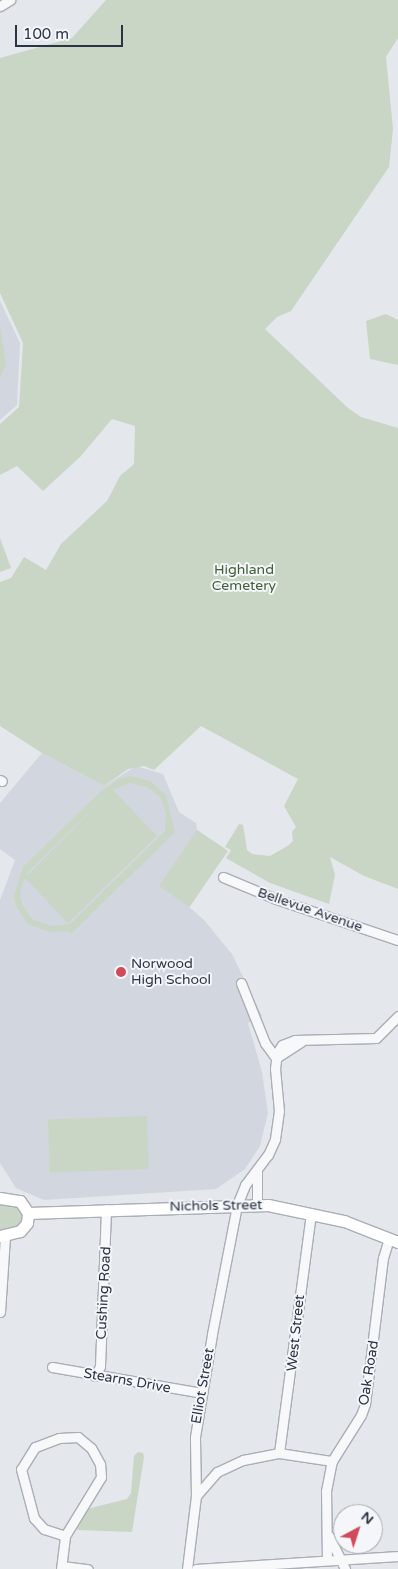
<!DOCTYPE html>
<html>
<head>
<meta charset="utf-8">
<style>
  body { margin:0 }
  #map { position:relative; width:398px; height:1569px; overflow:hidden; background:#e4e7ec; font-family:"Varela Round",sans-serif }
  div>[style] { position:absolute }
  .built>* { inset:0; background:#d2d6de }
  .green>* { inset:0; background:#c9d6c5; transform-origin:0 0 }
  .roads { filter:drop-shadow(1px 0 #a9aeb7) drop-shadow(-1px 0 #a9aeb7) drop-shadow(0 1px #a9aeb7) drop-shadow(0 -1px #a9aeb7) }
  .minor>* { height:9px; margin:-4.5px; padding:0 4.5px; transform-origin:4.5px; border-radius:4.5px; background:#f7f8fa }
  .major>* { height:11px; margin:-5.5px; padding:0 5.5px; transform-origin:5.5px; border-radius:5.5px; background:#fff }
  .dots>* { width:14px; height:14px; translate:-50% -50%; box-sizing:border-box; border:2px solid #f4f6f9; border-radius:50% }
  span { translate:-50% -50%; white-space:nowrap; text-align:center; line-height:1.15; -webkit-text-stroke:4px #f4f6f9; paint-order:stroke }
  .park-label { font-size:14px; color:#3f6138 }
  .street-label { font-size:14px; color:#2b3445 }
  .poi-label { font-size:14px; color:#2b3445 }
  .left { translate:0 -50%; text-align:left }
  .north { position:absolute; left:333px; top:1504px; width:50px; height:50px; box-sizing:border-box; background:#f4f6f9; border:1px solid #a4a8b1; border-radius:50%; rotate:40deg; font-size:14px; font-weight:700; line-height:20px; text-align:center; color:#2b3445 }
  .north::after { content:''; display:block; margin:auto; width:18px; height:22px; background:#d1495b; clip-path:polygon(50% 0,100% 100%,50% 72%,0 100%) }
  .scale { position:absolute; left:15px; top:25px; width:108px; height:22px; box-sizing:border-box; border:2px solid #2b3445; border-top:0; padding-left:6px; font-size:15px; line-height:18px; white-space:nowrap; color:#2b3445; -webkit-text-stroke:4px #f4f6f9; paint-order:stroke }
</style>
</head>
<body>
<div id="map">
  <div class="built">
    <i style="clip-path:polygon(0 301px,20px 343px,17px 405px,0 420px)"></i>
    <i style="clip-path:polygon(42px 753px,104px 786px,136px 766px,163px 774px,179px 812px,196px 823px,197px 830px,228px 851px,189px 907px,203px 919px,232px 954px,262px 1016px,248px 1023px,262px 1072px,268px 1113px,260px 1146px,245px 1169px,216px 1189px,44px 1200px,16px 1188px,0 1163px,0 900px,15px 860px,0 849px,0 803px)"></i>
  </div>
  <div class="green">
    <i style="clip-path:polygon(106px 0,398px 0,398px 38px,386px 57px,393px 129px,389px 167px,291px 311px,277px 317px,265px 329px,348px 408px,361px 417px,398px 428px,398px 889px,364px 876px,330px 857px,335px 875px,329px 904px,270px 883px,226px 858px,231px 850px,225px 847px,239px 824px,243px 825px,247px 850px,252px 854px,270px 856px,289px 845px,293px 841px,292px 832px,296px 827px,284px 806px,298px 779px,201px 726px,154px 770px,144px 766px,128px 769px,104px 786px,42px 753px,0 726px,0 582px,11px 578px,24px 557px,46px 570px,61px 544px,107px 501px,120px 476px,134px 464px,135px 426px,112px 419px,81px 456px,43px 491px,17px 466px,0 475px,0 424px,19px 407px,23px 343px,0 293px,0 58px,72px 38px)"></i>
    <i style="clip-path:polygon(386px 314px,398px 320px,398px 365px,370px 359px,366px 321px)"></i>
    <i style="clip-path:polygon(0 326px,6px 365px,0 377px)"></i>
    <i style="clip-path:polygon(0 538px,11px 568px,0 572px)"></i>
    <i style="clip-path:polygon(evenodd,130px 776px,150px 781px,166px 795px,175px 832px,71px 934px,68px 931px,50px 932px,28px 924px,16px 906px,14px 896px,23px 867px,101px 791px,119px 779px,130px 776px,130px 783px,147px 787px,161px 798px,166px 813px,165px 831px,70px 924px,51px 926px,32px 919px,22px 904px,20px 895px,21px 887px,28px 872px,111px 791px,25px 878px,68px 923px,157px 836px,113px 790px,130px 783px)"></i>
    <i style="left:197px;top:830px;width:37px;height:68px;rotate:34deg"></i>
    <i style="left:147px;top:1116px;width:53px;height:99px;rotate:88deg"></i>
    <i style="clip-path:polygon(4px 1202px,19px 1206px,23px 1218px,19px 1226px,0 1231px,0 1204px)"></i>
    <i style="clip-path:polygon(138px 1452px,143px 1453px,144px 1457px,132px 1532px,77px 1530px,87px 1509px,127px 1499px,131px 1493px,134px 1456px)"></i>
  </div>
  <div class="roads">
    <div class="minor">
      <i style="left:0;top:6px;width:12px;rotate:-31deg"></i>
      <i style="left:0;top:780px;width:2px;rotate:27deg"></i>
      <i style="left:223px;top:877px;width:57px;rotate:22.5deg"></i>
      <i style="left:276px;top:899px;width:129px;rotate:18.6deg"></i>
      <i style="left:241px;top:983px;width:65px;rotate:68.2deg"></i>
      <i style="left:265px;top:1043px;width:19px;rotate:54deg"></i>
      <i style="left:276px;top:1058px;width:30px;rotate:-33deg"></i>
      <i style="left:257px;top:1205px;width:35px;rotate:-90deg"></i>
      <i style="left:0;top:1312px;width:75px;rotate:-86.2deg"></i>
      <i style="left:52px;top:1367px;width:152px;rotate:9.8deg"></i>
      <i style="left:95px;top:1376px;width:11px;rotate:-63deg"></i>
      <i style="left:100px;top:1366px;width:157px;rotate:-87.8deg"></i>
      <i style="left:279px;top:1453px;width:242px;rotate:-82.4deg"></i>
      <i style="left:196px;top:1496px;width:32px;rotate:-49deg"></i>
      <i style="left:217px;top:1472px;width:29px;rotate:-25deg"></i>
      <i style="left:243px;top:1460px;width:37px;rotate:-11deg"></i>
      <i style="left:279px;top:1453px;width:54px;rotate:8.6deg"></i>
      <i style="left:329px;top:1536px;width:37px;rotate:64deg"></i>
      <i style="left:327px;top:1560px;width:69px;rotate:-90.8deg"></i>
      <i style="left:326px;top:1491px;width:31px;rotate:-79deg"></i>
      <i style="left:332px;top:1461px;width:54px;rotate:-57.8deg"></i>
      <i style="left:361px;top:1415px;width:12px;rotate:-70deg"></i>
      <i style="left:365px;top:1404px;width:147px;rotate:-83deg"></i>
      <i style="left:383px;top:1258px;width:21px;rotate:-73deg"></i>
      <i style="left:62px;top:1566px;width:26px;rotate:7deg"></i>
      <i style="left:61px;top:1569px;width:33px;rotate:-83deg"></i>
      <i style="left:65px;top:1536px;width:69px;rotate:-58.6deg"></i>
      <i style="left:101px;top:1477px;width:13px;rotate:-94deg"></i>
      <i style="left:100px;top:1464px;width:18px;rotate:-119deg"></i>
      <i style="left:91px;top:1448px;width:17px;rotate:-140deg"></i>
      <i style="left:78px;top:1437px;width:19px;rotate:177deg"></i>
      <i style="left:59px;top:1438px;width:26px;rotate:159deg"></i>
      <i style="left:35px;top:1447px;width:26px;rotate:122deg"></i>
      <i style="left:21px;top:1469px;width:51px;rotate:75.1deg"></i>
      <i style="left:34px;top:1518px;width:15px;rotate:48deg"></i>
      <i style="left:44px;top:1529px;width:22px;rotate:18deg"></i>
      <i style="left:187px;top:1569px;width:74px;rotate:-83deg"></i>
      <i style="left:196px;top:1496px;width:59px;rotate:-91deg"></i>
      <i style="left:195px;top:1437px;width:104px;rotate:-80.6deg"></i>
      <i style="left:212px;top:1334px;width:131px;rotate:-79deg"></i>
      <i style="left:237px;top:1205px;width:22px;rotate:-68deg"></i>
      <i style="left:245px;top:1185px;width:38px;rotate:-53deg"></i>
      <i style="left:268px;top:1155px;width:17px;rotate:-66deg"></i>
      <i style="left:275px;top:1139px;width:28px;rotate:-82deg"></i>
      <i style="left:279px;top:1111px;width:42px;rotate:-95.4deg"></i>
      <i style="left:275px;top:1069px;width:16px;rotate:-83deg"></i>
      <i style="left:277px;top:1053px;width:9px;rotate:-58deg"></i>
      <i style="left:282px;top:1045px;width:14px;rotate:-21deg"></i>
      <i style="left:295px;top:1040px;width:81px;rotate:-1.4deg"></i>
      <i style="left:376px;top:1038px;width:31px;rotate:-45deg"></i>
      <i style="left:196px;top:1569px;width:202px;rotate:-3.7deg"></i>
    </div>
    <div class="major">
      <i style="left:0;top:1198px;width:20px;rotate:9deg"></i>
      <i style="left:20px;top:1201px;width:14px;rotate:56deg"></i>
      <i style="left:28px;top:1213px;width:10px;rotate:96deg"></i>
      <i style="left:27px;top:1223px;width:11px;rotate:131deg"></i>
      <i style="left:20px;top:1231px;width:21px;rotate:166deg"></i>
      <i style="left:28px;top:1213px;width:240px;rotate:-1.9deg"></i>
      <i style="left:268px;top:1205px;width:78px;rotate:11.9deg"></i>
      <i style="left:344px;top:1221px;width:58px;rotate:21.3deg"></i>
    </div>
  </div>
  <div class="dots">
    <i style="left:121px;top:972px;background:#d1495b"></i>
  </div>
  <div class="park-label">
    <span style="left:244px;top:578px">Highland<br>Cemetery</span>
  </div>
  <div class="street-label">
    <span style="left:310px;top:910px;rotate:19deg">Bellevue Avenue</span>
    <span style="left:216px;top:1206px;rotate:-1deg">Nichols Street</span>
    <span style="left:104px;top:1293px;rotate:-87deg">Cushing Road</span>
    <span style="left:296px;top:1333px;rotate:-84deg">West Street</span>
    <span style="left:369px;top:1373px;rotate:-81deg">Oak Road</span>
    <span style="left:127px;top:1381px;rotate:10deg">Stearns Drive</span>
    <span style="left:203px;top:1386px;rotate:-80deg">Elliot Street</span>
  </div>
  <div class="poi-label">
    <span class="left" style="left:131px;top:972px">Norwood<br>High School</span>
  </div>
  <div class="north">N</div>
  <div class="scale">100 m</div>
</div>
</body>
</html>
